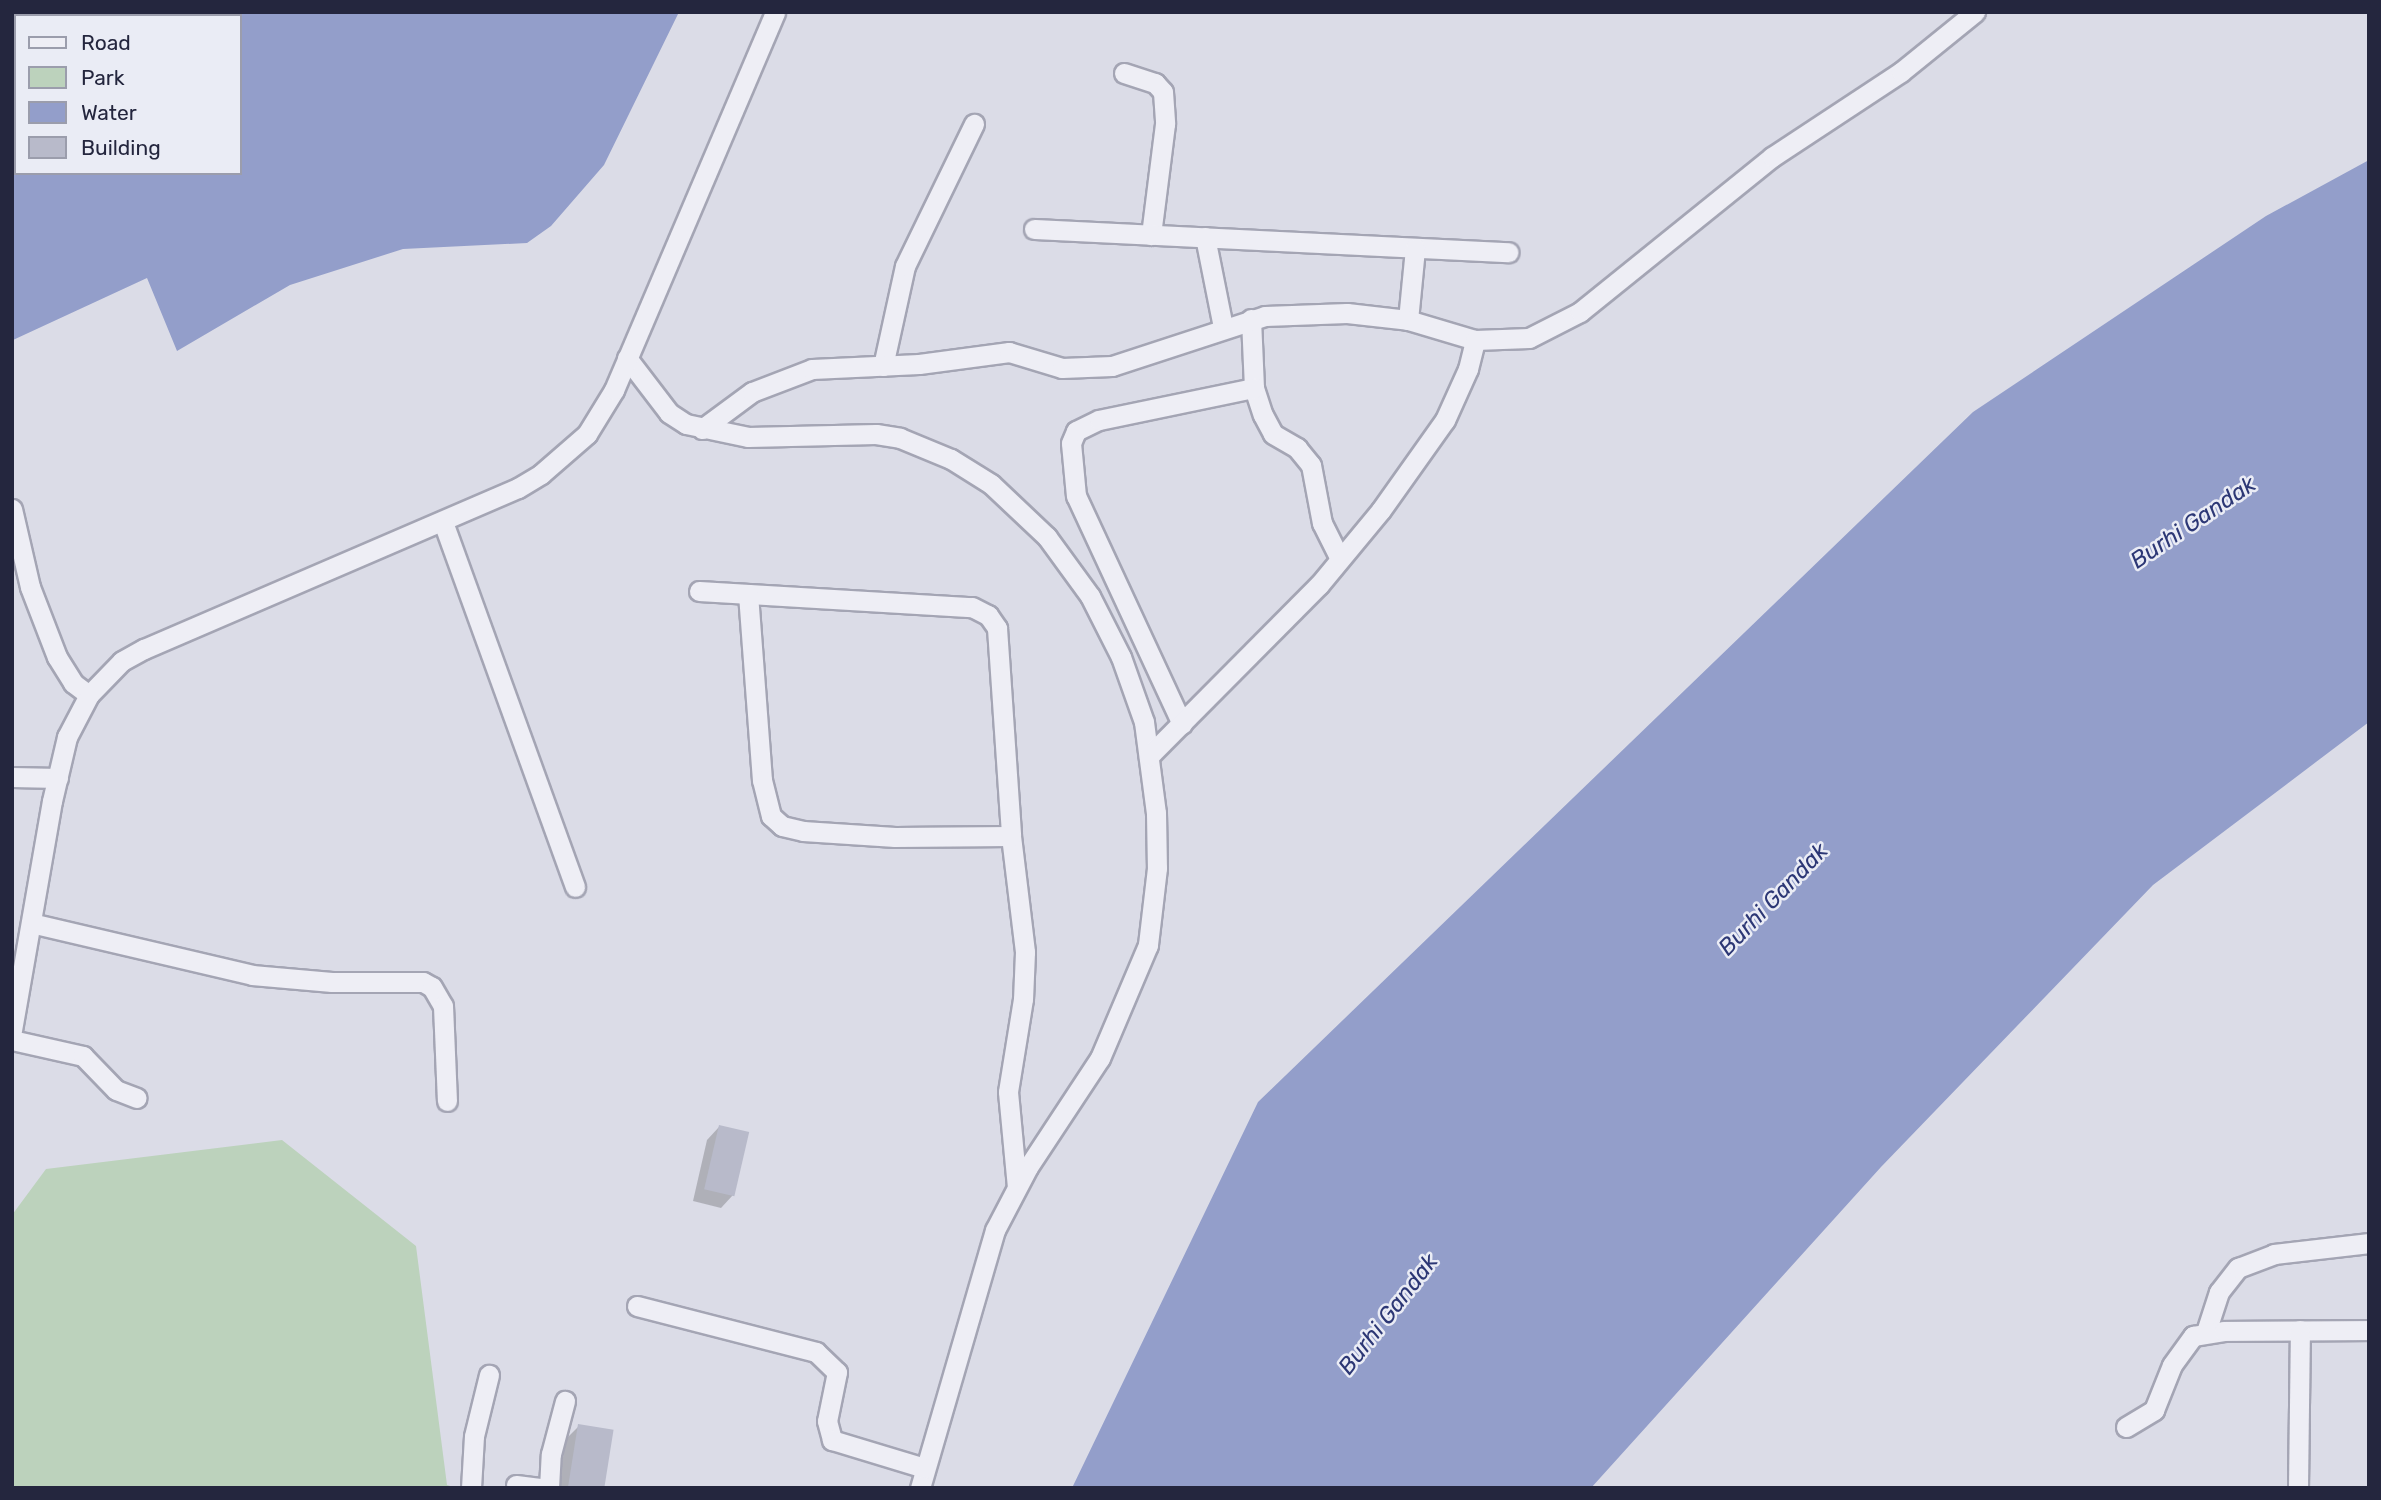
<!DOCTYPE html>
<html>
<head>
<meta charset="utf-8">
<style>
  body { margin:0 }
  #map { position:relative; width:2381px; height:1500px; overflow:hidden; background:#dbdce7; font-family:Rubik,sans-serif }
  div>[style] { position:absolute }
  .green>* { inset:0; background:#bcd2bc }
  .water>* { inset:0; background:#939eca }
  .shadow>* { inset:0; background:#0003 }
  .building>* { inset:0; background:#b8baca; transform-origin:0 0 }
  .roads { filter:drop-shadow(2px 0 #a4a5b4) drop-shadow(-2px 0 #a4a5b4) drop-shadow(0 2px #a4a5b4) drop-shadow(0 -2px #a4a5b4) }
  .minor>* { height:19px; margin:-9.5px; padding:0 9.5px; transform-origin:9.5px; border-radius:9.5px; background:#eeeef5 }
  span { translate:-50% -50%; white-space:nowrap; text-align:center; line-height:1.15; -webkit-text-stroke:5px #eaecf5; paint-order:stroke }
  .water-label { font-size:23px; color:#2c3775; font-style:italic }
  .frame { position:absolute; inset:0; border:14px solid #24263e; pointer-events:none }
  .legend { position:absolute; left:14px; top:14px; width:228px; height:161px; box-sizing:border-box; background:#eaecf5; border:2px solid #9b9dac; margin:0; padding:9px 12px; list-style:none; font-size:21px; color:#24263e }
  .legend li { display:flex; align-items:center; gap:14px; height:35px }
  .legend b { width:35px; border:2px solid #9b9dac }
</style>
</head>
<body>
<div id="map">
  <div class="green">
    <i style="clip-path:polygon(282px 1140px,416px 1246px,447px 1485px,457px 1488px,12px 1488px,12px 1215px,46px 1169px)"></i>
  </div>
  <div class="water">
    <i style="clip-path:polygon(evenodd,12px 12px,679px 12px,604px 165px,551px 226px,527px 243px,403px 249px,290px 285px,177px 351px,147px 278px,13px 340px,12px 12px,16px 16px,240px 16px,240px 173px,16px 173px,16px 16px)"></i>
    <i style="clip-path:polygon(2369px 160px,2369px 722px,2153px 885px,1881px 1167px,1591px 1488px,1072px 1488px,1258px 1102px,1973px 412px,2266px 216px)"></i>
  </div>
  <div class="shadow">
    <i style="clip-path:polygon(719px 1127px,733px 1195px,721px 1208px,693px 1201px,707px 1140px)"></i>
    <i style="clip-path:polygon(579px 1426px,602px 1488px,558px 1488px,566px 1439px)"></i>
  </div>
  <div class="building">
    <i style="left:719px;top:1125px;width:31px;height:66px;rotate:13deg"></i>
    <i style="left:578px;top:1424px;width:36px;height:65px;rotate:9deg"></i>
  </div>
  <div class="roads">
    <div class="minor">
      <i style="left:1124px;top:73px;width:33px;rotate:18deg"></i>
      <i style="left:1155px;top:83px;width:12px;rotate:48deg"></i>
      <i style="left:1163px;top:92px;width:32px;rotate:86deg"></i>
      <i style="left:1165px;top:124px;width:112px;rotate:97.2deg"></i>
      <i style="left:1034px;top:229px;width:475px;rotate:2.8deg"></i>
      <i style="left:1205px;top:237px;width:92px;rotate:78.7deg"></i>
      <i style="left:1251px;top:319px;width:69px;rotate:87.5deg"></i>
      <i style="left:1254px;top:388px;width:28px;rotate:72deg"></i>
      <i style="left:1263px;top:415px;width:21px;rotate:62deg"></i>
      <i style="left:1273px;top:434px;width:28px;rotate:30deg"></i>
      <i style="left:1297px;top:448px;width:22px;rotate:51deg"></i>
      <i style="left:1311px;top:465px;width:59px;rotate:79.3deg"></i>
      <i style="left:1322px;top:523px;width:40px;rotate:63.4deg"></i>
      <i style="left:1408px;top:320px;width:72px;rotate:-84.4deg"></i>
      <i style="left:627px;top:358px;width:69px;rotate:52.6deg"></i>
      <i style="left:669px;top:413px;width:20px;rotate:33deg"></i>
      <i style="left:686px;top:424px;width:63px;rotate:11.8deg"></i>
      <i style="left:748px;top:437px;width:128px;rotate:-1.3deg"></i>
      <i style="left:876px;top:434px;width:24px;rotate:9deg"></i>
      <i style="left:900px;top:438px;width:55px;rotate:22.4deg"></i>
      <i style="left:951px;top:459px;width:47px;rotate:32deg"></i>
      <i style="left:991px;top:484px;width:77px;rotate:43.4deg"></i>
      <i style="left:1047px;top:537px;width:73px;rotate:53.9deg"></i>
      <i style="left:1090px;top:596px;width:68px;rotate:63.1deg"></i>
      <i style="left:1121px;top:657px;width:69px;rotate:70.5deg"></i>
      <i style="left:1144px;top:722px;width:92px;rotate:82.5deg"></i>
      <i style="left:1156px;top:813px;width:55px;rotate:89deg"></i>
      <i style="left:1157px;top:868px;width:78px;rotate:96.7deg"></i>
      <i style="left:1148px;top:945px;width:123px;rotate:113deg"></i>
      <i style="left:1100px;top:1058px;width:131px;rotate:123.4deg"></i>
      <i style="left:1028px;top:1167px;width:71px;rotate:117.6deg"></i>
      <i style="left:995px;top:1230px;width:269px;rotate:106.2deg"></i>
      <i style="left:883px;top:366px;width:102px;rotate:-77.6deg"></i>
      <i style="left:905px;top:266px;width:158px;rotate:-64.1deg"></i>
      <i style="left:702px;top:429px;width:62px;rotate:-36.5deg"></i>
      <i style="left:752px;top:392px;width:64px;rotate:-21deg"></i>
      <i style="left:812px;top:369px;width:107px;rotate:-2.7deg"></i>
      <i style="left:919px;top:364px;width:91px;rotate:-7.6deg"></i>
      <i style="left:1009px;top:352px;width:55px;rotate:16.8deg"></i>
      <i style="left:1062px;top:368px;width:50px;rotate:-2.3deg"></i>
      <i style="left:1112px;top:366px;width:161px;rotate:-18.1deg"></i>
      <i style="left:1265px;top:316px;width:82px;rotate:-2.1deg"></i>
      <i style="left:1347px;top:313px;width:61px;rotate:6.5deg"></i>
      <i style="left:1408px;top:320px;width:70px;rotate:16.6deg"></i>
      <i style="left:1475px;top:340px;width:54px;rotate:-2.1deg"></i>
      <i style="left:1529px;top:338px;width:57px;rotate:-27deg"></i>
      <i style="left:1580px;top:312px;width:247px;rotate:-38.9deg"></i>
      <i style="left:1772px;top:157px;width:154px;rotate:-33.4deg"></i>
      <i style="left:1901px;top:72px;width:95px;rotate:-39deg"></i>
      <i style="left:12px;top:509px;width:80px;rotate:77deg"></i>
      <i style="left:30px;top:587px;width:75px;rotate:68.9deg"></i>
      <i style="left:57px;top:657px;width:31px;rotate:58deg"></i>
      <i style="left:73px;top:683px;width:20px;rotate:37deg"></i>
      <i style="left:443px;top:522px;width:388px;rotate:70.1deg"></i>
      <i style="left:699px;top:591px;width:273px;rotate:3.4deg"></i>
      <i style="left:972px;top:607px;width:18px;rotate:27deg"></i>
      <i style="left:988px;top:615px;width:16px;rotate:55deg"></i>
      <i style="left:997px;top:628px;width:208px;rotate:86.1deg"></i>
      <i style="left:1011px;top:836px;width:117px;rotate:83.1deg"></i>
      <i style="left:1025px;top:952px;width:47px;rotate:92.4deg"></i>
      <i style="left:1023px;top:999px;width:94px;rotate:99.2deg"></i>
      <i style="left:1008px;top:1092px;width:95px;rotate:84.6deg"></i>
      <i style="left:748px;top:594px;width:187px;rotate:85.7deg"></i>
      <i style="left:762px;top:780px;width:37px;rotate:76deg"></i>
      <i style="left:771px;top:816px;width:15px;rotate:42deg"></i>
      <i style="left:782px;top:826px;width:22px;rotate:13deg"></i>
      <i style="left:803px;top:831px;width:92px;rotate:3.7deg"></i>
      <i style="left:895px;top:837px;width:116px;rotate:-0.5deg"></i>
      <i style="left:1182px;top:724px;width:251px;rotate:-114.9deg"></i>
      <i style="left:1076px;top:496px;width:53px;rotate:-95.4deg"></i>
      <i style="left:1071px;top:443px;width:13px;rotate:-67deg"></i>
      <i style="left:1076px;top:431px;width:25px;rotate:-26deg"></i>
      <i style="left:1099px;top:420px;width:158px;rotate:-11.7deg"></i>
      <i style="left:1149px;top:756px;width:241px;rotate:-45.2deg"></i>
      <i style="left:1319px;top:585px;width:97px;rotate:-50.4deg"></i>
      <i style="left:1381px;top:510px;width:110px;rotate:-54.6deg"></i>
      <i style="left:1445px;top:420px;width:56px;rotate:-65.7deg"></i>
      <i style="left:1468px;top:369px;width:30px;rotate:-76deg"></i>
      <i style="left:12px;top:777px;width:46px;rotate:1.2deg"></i>
      <i style="left:31px;top:923px;width:227px;rotate:13.2deg"></i>
      <i style="left:252px;top:975px;width:80px;rotate:5deg"></i>
      <i style="left:332px;top:982px;width:91px"></i>
      <i style="left:423px;top:982px;width:10px;rotate:29deg"></i>
      <i style="left:432px;top:987px;width:22px;rotate:60deg"></i>
      <i style="left:443px;top:1006px;width:95px;rotate:87.6deg"></i>
      <i style="left:12px;top:1030px;width:232px;rotate:-80.1deg"></i>
      <i style="left:52px;top:801px;width:66px;rotate:-76.8deg"></i>
      <i style="left:67px;top:737px;width:47px;rotate:-62.4deg"></i>
      <i style="left:89px;top:695px;width:47px;rotate:-45.9deg"></i>
      <i style="left:122px;top:661px;width:25px;rotate:-29deg"></i>
      <i style="left:144px;top:649px;width:407px;rotate:-23.3deg"></i>
      <i style="left:518px;top:488px;width:27px;rotate:-31deg"></i>
      <i style="left:541px;top:474px;width:61px;rotate:-41deg"></i>
      <i style="left:587px;top:434px;width:52px;rotate:-58.5deg"></i>
      <i style="left:614px;top:390px;width:411px;rotate:-66.9deg"></i>
      <i style="left:12px;top:1040px;width:73px;rotate:12.7deg"></i>
      <i style="left:83px;top:1056px;width:47px;rotate:45.9deg"></i>
      <i style="left:116px;top:1090px;width:22px;rotate:21deg"></i>
      <i style="left:637px;top:1306px;width:185px;rotate:14.4deg"></i>
      <i style="left:816px;top:1352px;width:29px;rotate:44deg"></i>
      <i style="left:837px;top:1372px;width:50px;rotate:101.5deg"></i>
      <i style="left:827px;top:1421px;width:20px;rotate:75deg"></i>
      <i style="left:832px;top:1440px;width:97px;rotate:16.8deg"></i>
      <i style="left:2206px;top:1332px;width:42px;rotate:-72deg"></i>
      <i style="left:2219px;top:1292px;width:31px;rotate:-52deg"></i>
      <i style="left:2238px;top:1268px;width:39px;rotate:-21deg"></i>
      <i style="left:2274px;top:1254px;width:96px;rotate:-6.6deg"></i>
      <i style="left:2126px;top:1427px;width:33px;rotate:-31deg"></i>
      <i style="left:2154px;top:1410px;width:48px;rotate:-68.2deg"></i>
      <i style="left:2172px;top:1365px;width:36px;rotate:-54deg"></i>
      <i style="left:2193px;top:1336px;width:31px;rotate:-9deg"></i>
      <i style="left:2224px;top:1331px;width:145px;rotate:-0.4deg"></i>
      <i style="left:516px;top:1485px;width:26px;rotate:7deg"></i>
      <i style="left:471px;top:1488px;width:52px;rotate:-86.7deg"></i>
      <i style="left:474px;top:1436px;width:63px;rotate:-76.2deg"></i>
      <i style="left:549px;top:1488px;width:34px;rotate:-87deg"></i>
      <i style="left:551px;top:1454px;width:55px;rotate:-75.2deg"></i>
      <i style="left:2298px;top:1488px;width:158px;rotate:-89.3deg"></i>
    </div>
  </div>
  <div class="water-label">
    <span style="left:2193px;top:522px;rotate:-34deg">Burhi Gandak</span>
    <span style="left:1773px;top:899px;rotate:-46deg">Burhi Gandak</span>
    <span style="left:1388px;top:1314px;rotate:-52deg">Burhi Gandak</span>
  </div>
  <div class="frame"></div>
  <ul class="legend">
  <li><b style="height:9px;background:#eeeef5"></b>Road</li>
  <li><b style="height:19px;background:#bcd2bc"></b>Park</li>
  <li><b style="height:19px;background:#939eca"></b>Water</li>
  <li><b style="height:19px;background:#b8baca"></b>Building</li>
  </ul>
</div>
</body>
</html>
